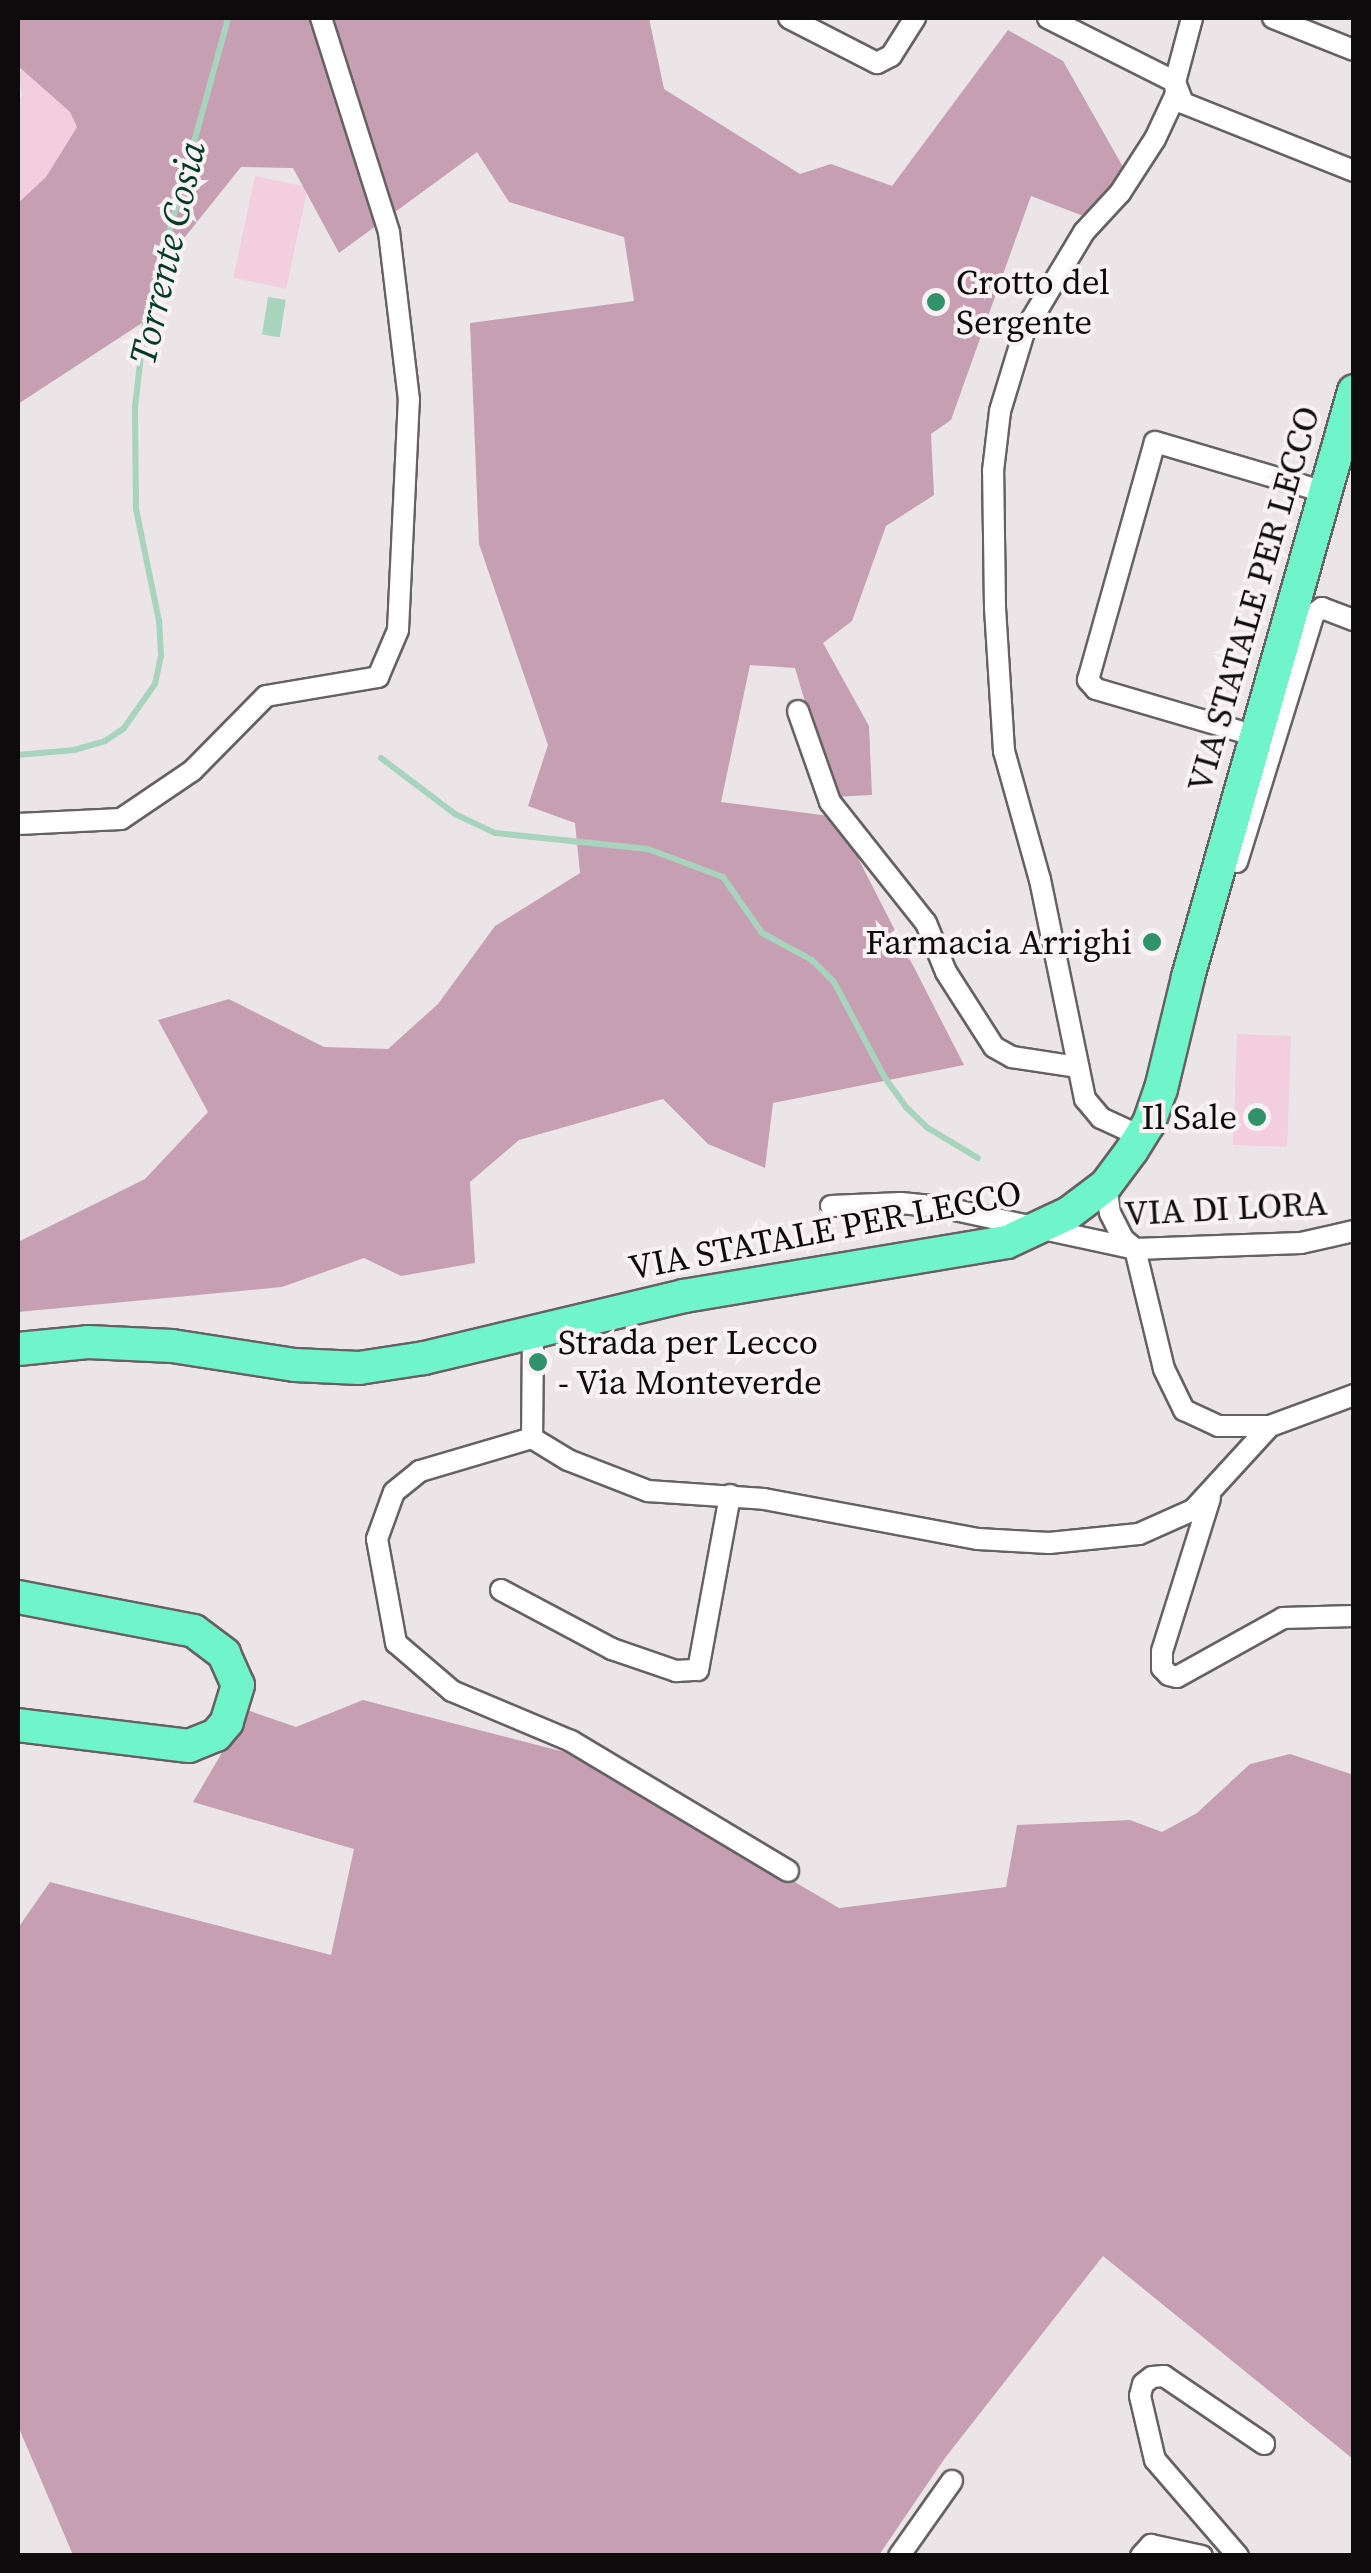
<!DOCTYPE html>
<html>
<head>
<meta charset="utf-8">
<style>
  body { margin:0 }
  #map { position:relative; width:1371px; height:2573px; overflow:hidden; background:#ebe5e8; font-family:"Source Serif 4",serif }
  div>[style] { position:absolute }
  .green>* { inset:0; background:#f2cedf; transform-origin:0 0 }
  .forest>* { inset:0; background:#c79fb3 }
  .water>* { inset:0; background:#a8d3bd; transform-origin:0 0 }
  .stream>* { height:6px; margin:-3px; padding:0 3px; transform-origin:3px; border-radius:3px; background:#a8d3bd }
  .roads { filter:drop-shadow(2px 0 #666163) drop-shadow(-2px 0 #666163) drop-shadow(0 2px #666163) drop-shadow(0 -2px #666163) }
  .minor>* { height:20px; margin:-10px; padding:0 10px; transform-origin:10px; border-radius:10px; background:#fff }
  .primary>* { height:32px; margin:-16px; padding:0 16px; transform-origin:16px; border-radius:16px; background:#70f5cb }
  .dots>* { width:28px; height:28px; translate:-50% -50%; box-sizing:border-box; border:5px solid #f8f2f5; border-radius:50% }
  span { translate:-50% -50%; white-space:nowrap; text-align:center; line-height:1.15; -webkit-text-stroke:8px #f8f2f5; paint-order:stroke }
  .poi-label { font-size:35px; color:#0d0b0c }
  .left { translate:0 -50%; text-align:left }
  .right { translate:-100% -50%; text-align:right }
  .street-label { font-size:35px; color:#0d0b0c }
  .water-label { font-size:38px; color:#003a25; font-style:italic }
  .frame { position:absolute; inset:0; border:20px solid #0d0b0c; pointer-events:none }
</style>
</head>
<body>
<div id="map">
  <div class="green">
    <i style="clip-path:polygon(18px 66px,70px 112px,77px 127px,46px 177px,18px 203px,18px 101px,22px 96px)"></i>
    <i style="left:255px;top:176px;width:54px;height:104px;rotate:12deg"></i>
    <i style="left:1237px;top:1034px;width:54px;height:111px;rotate:2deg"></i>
  </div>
  <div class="forest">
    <i style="clip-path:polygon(18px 18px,649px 18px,664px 89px,800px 174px,831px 164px,892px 186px,1008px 30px,1063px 61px,1127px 174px,1086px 217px,1031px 196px,951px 420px,931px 434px,934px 495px,886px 526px,852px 621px,823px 643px,869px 726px,872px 795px,833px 797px,795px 668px,750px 665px,721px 802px,837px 817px,964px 1065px,773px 1103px,765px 1168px,708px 1144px,663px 1099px,519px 1140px,470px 1182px,475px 1263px,401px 1276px,364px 1258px,282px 1287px,18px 1312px,18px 1242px,145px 1179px,208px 1112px,158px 1020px,229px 999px,324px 1047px,388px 1049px,438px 1004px,495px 926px,580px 873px,575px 823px,528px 806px,548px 745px,479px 544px,470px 323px,634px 301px,624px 237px,509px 202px,477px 152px,339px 253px,293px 168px,241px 167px,157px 272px,145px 321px,18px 404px,18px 203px,46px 177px,77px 127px,70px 112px,18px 66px)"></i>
    <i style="clip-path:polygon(363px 1700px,580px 1756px,839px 1908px,1006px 1887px,1017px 1825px,1130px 1820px,1162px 1832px,1197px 1813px,1250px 1764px,1290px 1754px,1354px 1775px,1353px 2459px,1103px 2256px,945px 2458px,879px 2555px,73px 2555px,18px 2426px,18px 1928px,50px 1882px,331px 1955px,354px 1849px,193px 1802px,247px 1710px,296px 1727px)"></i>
  </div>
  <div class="water">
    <i style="left:268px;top:297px;width:18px;height:38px;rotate:9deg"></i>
  </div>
  <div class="stream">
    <i style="left:18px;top:755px;width:56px;rotate:-5.1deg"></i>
    <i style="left:74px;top:750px;width:32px;rotate:-16deg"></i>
    <i style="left:105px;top:741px;width:23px;rotate:-34deg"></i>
    <i style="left:124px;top:728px;width:54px;rotate:-54.8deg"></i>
    <i style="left:155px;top:684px;width:29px;rotate:-78deg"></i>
    <i style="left:161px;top:656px;width:35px;rotate:-93deg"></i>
    <i style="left:159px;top:621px;width:114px;rotate:-101.6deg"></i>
    <i style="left:136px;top:509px;width:102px;rotate:-90.6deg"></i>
    <i style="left:135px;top:407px;width:88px;rotate:-83.4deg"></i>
    <i style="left:145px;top:320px;width:313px;rotate:-74.6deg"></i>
    <i style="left:381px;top:758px;width:93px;rotate:37.1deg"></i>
    <i style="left:455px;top:814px;width:44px;rotate:25.4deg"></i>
    <i style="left:495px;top:833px;width:154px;rotate:6deg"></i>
    <i style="left:648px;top:849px;width:80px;rotate:20.5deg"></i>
    <i style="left:723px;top:877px;width:68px;rotate:55.1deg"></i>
    <i style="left:762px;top:933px;width:57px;rotate:28.4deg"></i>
    <i style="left:812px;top:960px;width:31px;rotate:45deg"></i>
    <i style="left:834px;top:982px;width:109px;rotate:62deg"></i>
    <i style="left:885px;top:1078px;width:37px;rotate:54deg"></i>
    <i style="left:907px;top:1108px;width:29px;rotate:44deg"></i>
    <i style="left:928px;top:1128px;width:58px;rotate:31deg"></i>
  </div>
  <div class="roads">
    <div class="minor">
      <i style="left:789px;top:18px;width:99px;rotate:27.1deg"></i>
      <i style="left:877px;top:63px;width:16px;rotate:-27deg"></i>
      <i style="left:891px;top:56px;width:45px;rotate:-57.7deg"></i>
      <i style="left:1048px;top:18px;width:142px;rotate:26.7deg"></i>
      <i style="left:1175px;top:82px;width:22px;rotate:69deg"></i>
      <i style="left:1183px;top:103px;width:184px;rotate:21.7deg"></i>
      <i style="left:1273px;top:18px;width:87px;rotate:21.6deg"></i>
      <i style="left:798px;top:711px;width:96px;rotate:70.6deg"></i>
      <i style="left:830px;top:802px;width:154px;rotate:51.6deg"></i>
      <i style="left:926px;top:923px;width:53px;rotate:67.8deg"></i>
      <i style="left:946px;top:972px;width:89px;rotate:57.4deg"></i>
      <i style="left:994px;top:1047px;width:21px;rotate:29deg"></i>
      <i style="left:1012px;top:1057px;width:67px;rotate:8.6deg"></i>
      <i style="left:1256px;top:736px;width:167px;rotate:-163.6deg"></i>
      <i style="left:1096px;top:689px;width:12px;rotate:-132deg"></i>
      <i style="left:1088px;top:680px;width:247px;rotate:-74.3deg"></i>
      <i style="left:1155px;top:442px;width:177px;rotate:16.4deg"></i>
      <i style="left:18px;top:824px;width:103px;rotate:-2.8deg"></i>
      <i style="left:121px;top:819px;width:86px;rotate:-34.1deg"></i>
      <i style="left:192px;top:771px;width:105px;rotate:-45.4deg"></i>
      <i style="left:266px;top:696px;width:114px;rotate:-9.6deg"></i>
      <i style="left:378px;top:677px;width:51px;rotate:-66.9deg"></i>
      <i style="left:398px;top:630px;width:230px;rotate:-87.3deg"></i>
      <i style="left:409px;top:400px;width:169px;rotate:-96.8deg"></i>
      <i style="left:389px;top:232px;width:225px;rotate:-107.6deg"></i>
      <i style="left:1237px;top:862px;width:260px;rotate:-72.8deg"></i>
      <i style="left:1314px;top:614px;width:10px;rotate:-37deg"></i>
      <i style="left:1322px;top:608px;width:34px;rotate:21deg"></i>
      <i style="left:1140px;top:1136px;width:43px;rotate:-155.2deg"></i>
      <i style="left:1101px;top:1118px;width:25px;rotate:-130deg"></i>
      <i style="left:1085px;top:1099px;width:224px;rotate:-101.6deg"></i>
      <i style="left:1040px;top:880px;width:134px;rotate:-105.6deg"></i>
      <i style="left:1004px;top:751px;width:144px;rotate:-93.6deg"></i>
      <i style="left:995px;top:607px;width:136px;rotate:-90.8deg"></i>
      <i style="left:993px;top:471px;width:60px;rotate:-83.3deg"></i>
      <i style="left:1000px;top:411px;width:83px;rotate:-73.1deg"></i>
      <i style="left:1024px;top:332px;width:117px;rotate:-59deg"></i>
      <i style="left:1084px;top:232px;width:53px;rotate:-47.3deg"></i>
      <i style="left:1120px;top:193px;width:64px;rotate:-57.1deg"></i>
      <i style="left:1155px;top:139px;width:50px;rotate:-65deg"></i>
      <i style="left:1176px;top:94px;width:12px;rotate:-95deg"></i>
      <i style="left:1175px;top:82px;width:66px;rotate:-75.1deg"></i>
      <i style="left:1106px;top:1185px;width:28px;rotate:82deg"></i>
      <i style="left:1110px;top:1213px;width:29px;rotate:63deg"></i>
      <i style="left:1123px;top:1239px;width:16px;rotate:40deg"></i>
      <i style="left:1135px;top:1249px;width:123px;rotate:76.4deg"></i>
      <i style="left:1164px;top:1369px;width:46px;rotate:64deg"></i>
      <i style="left:1184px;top:1410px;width:38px;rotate:25deg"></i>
      <i style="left:1218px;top:1426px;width:52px"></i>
      <i style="left:831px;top:1206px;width:70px;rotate:-2.5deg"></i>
      <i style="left:901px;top:1203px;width:40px;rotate:5.7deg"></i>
      <i style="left:941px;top:1207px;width:198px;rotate:12.2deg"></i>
      <i style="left:1135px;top:1249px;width:166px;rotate:-2.1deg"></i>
      <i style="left:1301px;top:1243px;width:54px;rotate:-12.8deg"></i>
      <i style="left:533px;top:1331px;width:107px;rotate:90.5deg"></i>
      <i style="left:532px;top:1438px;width:42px;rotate:31.4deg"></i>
      <i style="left:568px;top:1460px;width:86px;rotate:21.2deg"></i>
      <i style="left:648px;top:1491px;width:116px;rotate:3.9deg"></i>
      <i style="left:764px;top:1499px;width:218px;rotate:10.6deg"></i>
      <i style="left:978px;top:1539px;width:71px;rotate:3.2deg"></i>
      <i style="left:1049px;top:1543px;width:90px;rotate:-5.7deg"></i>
      <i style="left:1139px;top:1534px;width:59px;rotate:-24deg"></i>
      <i style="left:1193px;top:1510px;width:114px;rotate:-47.5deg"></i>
      <i style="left:1270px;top:1426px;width:90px;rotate:-20.3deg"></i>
      <i style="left:532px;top:1438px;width:117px;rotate:163.6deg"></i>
      <i style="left:420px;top:1471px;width:33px;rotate:141deg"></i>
      <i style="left:394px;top:1492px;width:50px;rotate:109.9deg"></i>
      <i style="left:377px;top:1539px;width:106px;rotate:79.6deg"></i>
      <i style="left:396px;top:1643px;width:74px;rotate:40.6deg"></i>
      <i style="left:452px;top:1691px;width:129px;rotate:22.8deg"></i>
      <i style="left:571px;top:1741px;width:253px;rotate:30.9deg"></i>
      <i style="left:1210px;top:1498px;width:160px;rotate:107.4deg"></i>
      <i style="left:1162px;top:1651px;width:17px;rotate:90deg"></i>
      <i style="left:1162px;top:1668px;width:10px;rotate:45deg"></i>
      <i style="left:1169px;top:1675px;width:8px;rotate:14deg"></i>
      <i style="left:1177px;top:1677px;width:121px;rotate:-29.1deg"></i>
      <i style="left:1283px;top:1618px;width:71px;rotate:-1.6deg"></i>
      <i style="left:501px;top:1590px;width:126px;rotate:28deg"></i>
      <i style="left:612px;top:1649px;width:68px;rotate:19deg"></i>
      <i style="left:676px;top:1671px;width:22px;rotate:-3deg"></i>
      <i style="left:698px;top:1670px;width:178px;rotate:-79.6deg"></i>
      <i style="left:899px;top:2556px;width:92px;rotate:-54.8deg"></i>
      <i style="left:1141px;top:2556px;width:15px;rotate:-48deg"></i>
      <i style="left:1151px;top:2545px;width:52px;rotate:12.2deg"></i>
      <i style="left:1238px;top:2556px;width:127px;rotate:-130.8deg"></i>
      <i style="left:1155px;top:2460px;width:66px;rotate:-103.2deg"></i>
      <i style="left:1140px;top:2396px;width:12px;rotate:-76deg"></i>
      <i style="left:1143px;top:2384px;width:11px;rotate:-38deg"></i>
      <i style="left:1152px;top:2377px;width:12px;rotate:-5deg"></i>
      <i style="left:1164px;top:2376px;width:121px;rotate:34.2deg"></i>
    </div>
    <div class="primary">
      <i style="left:18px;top:1349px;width:70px;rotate:-5.7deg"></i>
      <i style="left:88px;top:1342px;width:84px;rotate:2.7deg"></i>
      <i style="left:172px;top:1346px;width:124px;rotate:8.8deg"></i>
      <i style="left:295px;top:1365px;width:64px;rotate:2.7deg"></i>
      <i style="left:359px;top:1368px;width:66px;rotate:-8.7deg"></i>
      <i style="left:424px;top:1358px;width:267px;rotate:-13.4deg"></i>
      <i style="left:684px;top:1296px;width:327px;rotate:-9.5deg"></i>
      <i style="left:1007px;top:1242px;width:68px;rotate:-25.1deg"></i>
      <i style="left:1069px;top:1213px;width:46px;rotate:-37.1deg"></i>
      <i style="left:1106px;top:1185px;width:44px;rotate:-53.4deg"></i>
      <i style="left:1132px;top:1150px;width:32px;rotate:-58deg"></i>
      <i style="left:1149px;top:1123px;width:36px;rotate:-71deg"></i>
      <i style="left:1161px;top:1089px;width:115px;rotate:-76.4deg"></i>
      <i style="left:1188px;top:977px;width:609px;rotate:-74.18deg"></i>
      <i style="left:18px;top:1597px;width:179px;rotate:10.9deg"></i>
      <i style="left:194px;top:1631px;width:38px;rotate:37deg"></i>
      <i style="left:224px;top:1654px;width:34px;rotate:66deg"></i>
      <i style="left:238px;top:1685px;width:39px;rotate:107deg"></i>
      <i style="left:227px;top:1722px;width:17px;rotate:130deg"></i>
      <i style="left:216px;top:1735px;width:29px;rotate:158deg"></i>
      <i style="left:189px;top:1746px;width:172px;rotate:-173deg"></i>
    </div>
  </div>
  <div class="dots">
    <i style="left:936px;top:302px;background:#30926b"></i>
    <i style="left:1152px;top:942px;background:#30926b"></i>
    <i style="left:1257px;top:1117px;background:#30926b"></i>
    <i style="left:538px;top:1362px;background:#30926b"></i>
  </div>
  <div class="poi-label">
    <span class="left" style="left:956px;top:302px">Crotto del<br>Sergente</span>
    <span class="right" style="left:1132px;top:942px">Farmacia Arrighi</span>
    <span class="right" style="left:1237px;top:1117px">Il Sale</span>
    <span class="left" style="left:558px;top:1362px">Strada per Lecco<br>- Via Monteverde</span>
  </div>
  <div class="street-label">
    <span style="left:1253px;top:599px;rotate:-74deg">VIA STATALE PER LECCO</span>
    <span style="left:1226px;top:1208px;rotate:-3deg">VIA DI LORA</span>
    <span style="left:825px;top:1230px;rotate:-11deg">VIA STATALE PER LECCO</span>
  </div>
  <div class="water-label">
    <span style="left:168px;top:253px;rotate:-77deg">Torrente Cosia</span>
  </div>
  <div class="frame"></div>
</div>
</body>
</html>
